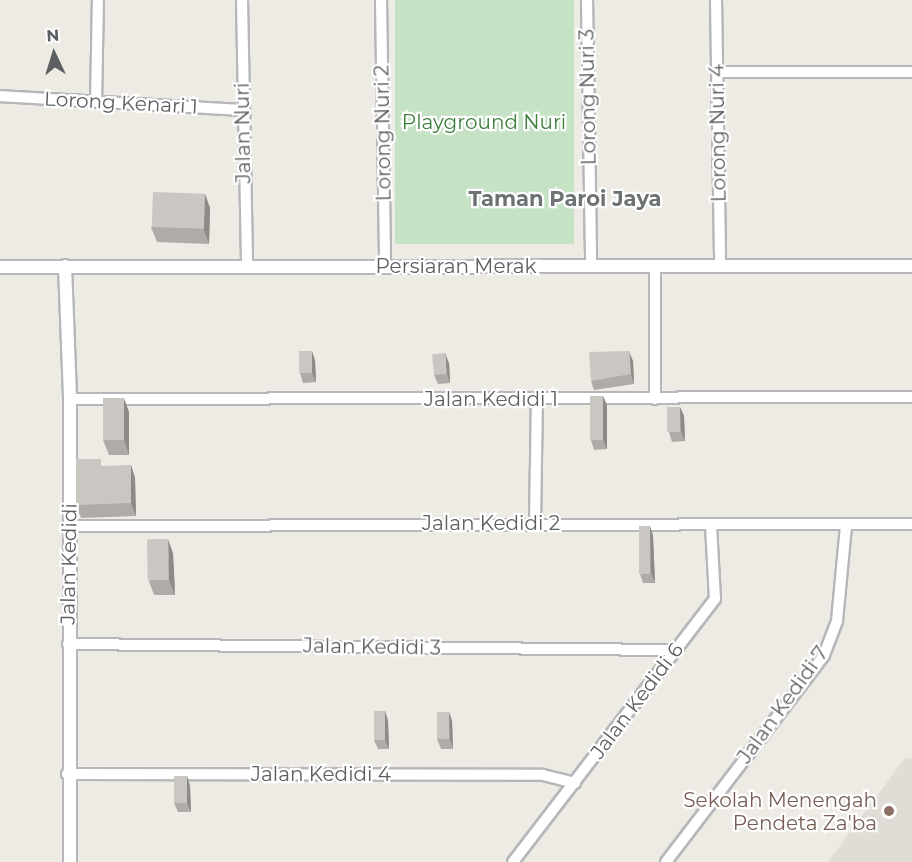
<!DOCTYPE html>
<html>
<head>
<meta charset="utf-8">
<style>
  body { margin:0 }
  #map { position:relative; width:912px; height:862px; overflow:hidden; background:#edebe4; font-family:Montserrat,sans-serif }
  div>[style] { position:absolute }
  .education>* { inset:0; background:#e0dcd6 }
  .green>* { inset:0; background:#c5e2c4; transform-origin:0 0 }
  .roads { filter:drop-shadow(2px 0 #b5b7ba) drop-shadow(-2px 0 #b5b7ba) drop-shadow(0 2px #b5b7ba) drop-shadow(0 -2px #b5b7ba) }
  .minor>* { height:10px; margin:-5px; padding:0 5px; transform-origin:5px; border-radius:5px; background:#fff }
  .tertiary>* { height:12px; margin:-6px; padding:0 6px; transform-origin:6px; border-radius:6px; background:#fff }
  .wall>* { inset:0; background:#aeaba8 }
  .shaded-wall>* { inset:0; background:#8d8b88 }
  .building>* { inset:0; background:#cac7c3; transform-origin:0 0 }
  .dots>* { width:16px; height:16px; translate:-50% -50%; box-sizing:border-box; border:3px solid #fff; border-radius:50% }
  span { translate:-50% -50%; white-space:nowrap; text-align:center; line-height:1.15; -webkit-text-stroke:4.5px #fff; paint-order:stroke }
  .street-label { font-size:20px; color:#5c6063 }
  .park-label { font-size:20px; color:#3f803f }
  .education-label { font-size:20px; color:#785e54 }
  .right { translate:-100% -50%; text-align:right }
  .neighbourhood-label { font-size:21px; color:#6d7275; font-weight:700 }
  .north { position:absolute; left:24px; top:24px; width:60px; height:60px; -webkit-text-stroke:4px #fff; paint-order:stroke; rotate:356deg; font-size:16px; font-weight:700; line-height:24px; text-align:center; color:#5c6063 }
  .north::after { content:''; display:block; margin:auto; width:21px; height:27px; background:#5c6063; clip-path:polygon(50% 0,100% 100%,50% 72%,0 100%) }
</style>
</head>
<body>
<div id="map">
  <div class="education">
    <i style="clip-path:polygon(905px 758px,912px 759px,912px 862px,828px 862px)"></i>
  </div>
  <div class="green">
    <i style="left:395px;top:0;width:179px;height:244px"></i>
  </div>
  <div class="roads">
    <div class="minor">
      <i style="left:242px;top:0;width:266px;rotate:88.9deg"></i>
      <i style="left:381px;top:0;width:266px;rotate:89.1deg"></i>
      <i style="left:587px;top:0;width:266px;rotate:89.1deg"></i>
      <i style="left:716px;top:0;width:266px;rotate:89.1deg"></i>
      <i style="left:718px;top:72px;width:194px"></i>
      <i style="left:0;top:96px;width:242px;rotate:3.3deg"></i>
      <i style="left:96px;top:102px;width:102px;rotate:-88.9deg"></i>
      <i style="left:655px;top:266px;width:133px;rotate:90deg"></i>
      <i style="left:70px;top:399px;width:842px;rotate:-0.14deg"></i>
      <i style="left:535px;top:523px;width:124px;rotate:-89.1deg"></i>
      <i style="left:71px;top:526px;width:841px;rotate:-0.14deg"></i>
      <i style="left:68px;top:644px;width:608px;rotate:0.57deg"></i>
      <i style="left:67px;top:774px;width:476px;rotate:0.1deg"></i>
      <i style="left:543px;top:775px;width:33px;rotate:14deg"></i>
      <i style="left:513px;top:862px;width:332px;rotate:-52.5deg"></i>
      <i style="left:715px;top:599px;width:74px;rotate:-93.1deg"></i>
      <i style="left:666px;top:862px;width:260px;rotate:-52.6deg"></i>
      <i style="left:824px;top:655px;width:36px;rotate:-69deg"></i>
      <i style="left:837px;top:621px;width:96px;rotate:-84.6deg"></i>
    </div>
    <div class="tertiary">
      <i style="left:65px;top:266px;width:133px;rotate:87.8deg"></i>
      <i style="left:70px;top:399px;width:463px;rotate:90deg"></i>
      <i style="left:0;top:267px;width:912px;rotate:-0.06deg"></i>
    </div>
  </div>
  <div class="wall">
    <i style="clip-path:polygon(205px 194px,210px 208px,209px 244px,157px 242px,151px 227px)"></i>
    <i style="clip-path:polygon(315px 360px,316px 382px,303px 383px,300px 373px)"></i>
    <i style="clip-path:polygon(633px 361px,634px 384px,594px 390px,591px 381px)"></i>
    <i style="clip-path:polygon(449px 363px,450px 383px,438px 384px,434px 375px)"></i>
    <i style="clip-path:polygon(603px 396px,607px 405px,607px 449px,594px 450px,591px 440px)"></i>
    <i style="clip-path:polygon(680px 407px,684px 416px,685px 441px,672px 442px,669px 432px)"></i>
    <i style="clip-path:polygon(129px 412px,129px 455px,109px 455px,103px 440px)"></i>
    <i style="clip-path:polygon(131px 465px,135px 478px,136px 516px,81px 518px,76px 505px)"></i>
    <i style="clip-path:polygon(650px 526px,653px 536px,655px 583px,643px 583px,640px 574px)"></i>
    <i style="clip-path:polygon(173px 553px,175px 595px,154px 595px,149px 581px)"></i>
    <i style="clip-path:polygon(385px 711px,388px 721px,389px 749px,378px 749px,374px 740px)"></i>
    <i style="clip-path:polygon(449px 712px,452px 721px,453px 749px,441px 749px,437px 739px)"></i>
    <i style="clip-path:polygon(187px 776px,190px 786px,191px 812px,178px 812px,174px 803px)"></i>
  </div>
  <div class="shaded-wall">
    <i style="clip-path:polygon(205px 194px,210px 208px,209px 244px,204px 230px)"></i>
    <i style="clip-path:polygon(312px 351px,315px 360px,316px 382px,312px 373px)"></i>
    <i style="clip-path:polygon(629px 351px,633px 361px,634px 384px,631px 374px)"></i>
    <i style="clip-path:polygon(445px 353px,449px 363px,450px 383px,447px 374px)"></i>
    <i style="clip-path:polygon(603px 396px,607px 405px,607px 449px,603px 440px)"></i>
    <i style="clip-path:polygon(124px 398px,129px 412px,129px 455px,124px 440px)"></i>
    <i style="clip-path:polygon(680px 407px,684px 416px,685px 441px,681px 431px)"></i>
    <i style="clip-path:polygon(131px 465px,135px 478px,136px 516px,131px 503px)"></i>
    <i style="clip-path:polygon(650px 526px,653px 536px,655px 583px,651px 573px)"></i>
    <i style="clip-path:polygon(168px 539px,173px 553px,175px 595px,169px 580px)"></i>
    <i style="clip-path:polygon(385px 711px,388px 721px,389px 749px,385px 740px)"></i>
    <i style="clip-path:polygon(449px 712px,452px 721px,453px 749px,450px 739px)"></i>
    <i style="clip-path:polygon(187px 776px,190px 786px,191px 812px,187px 803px)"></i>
  </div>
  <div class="building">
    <i style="left:153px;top:192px;width:52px;height:35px;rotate:2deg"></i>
    <i style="left:299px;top:351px;width:13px;height:22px"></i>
    <i style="clip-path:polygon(629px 351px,631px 374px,591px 381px,589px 352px)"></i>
    <i style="left:445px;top:353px;width:21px;height:13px;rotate:85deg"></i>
    <i style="left:590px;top:396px;width:13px;height:44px"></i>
    <i style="left:103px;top:398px;width:21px;height:42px"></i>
    <i style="left:667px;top:407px;width:13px;height:25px"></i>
    <i style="clip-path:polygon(76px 459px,101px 459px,101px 466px,131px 465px,131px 503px,76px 505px)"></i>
    <i style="left:639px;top:526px;width:11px;height:48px"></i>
    <i style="left:168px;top:539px;width:41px;height:21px;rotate:89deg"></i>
    <i style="left:374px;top:711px;width:11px;height:29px"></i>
    <i style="left:437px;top:712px;width:12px;height:27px"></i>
    <i style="left:174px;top:776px;width:13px;height:27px"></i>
  </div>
  <div class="dots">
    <i style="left:889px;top:811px;background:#8d6e63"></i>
  </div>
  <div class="street-label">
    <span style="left:588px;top:97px;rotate:-91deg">Lorong Nuri 3</span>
    <span style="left:121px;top:103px;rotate:3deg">Lorong Kenari 1</span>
    <span style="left:243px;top:133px;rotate:-91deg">Jalan Nuri</span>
    <span style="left:383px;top:133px;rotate:-91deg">Lorong Nuri 2</span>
    <span style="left:718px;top:133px;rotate:-91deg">Lorong Nuri 4</span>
    <span style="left:456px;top:266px">Persiaran Merak</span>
    <span style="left:491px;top:399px">Jalan Kedidi 1</span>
    <span style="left:491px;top:523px">Jalan Kedidi 2</span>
    <span style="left:69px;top:564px;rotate:-89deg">Jalan Kedidi</span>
    <span style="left:372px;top:647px;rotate:1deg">Jalan Kedidi 3</span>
    <span style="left:637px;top:701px;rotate:-53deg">Jalan Kedidi 6</span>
    <span style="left:783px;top:705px;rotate:-54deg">Jalan Kedidi 7</span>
    <span style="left:321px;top:774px">Jalan Kedidi 4</span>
  </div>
  <div class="park-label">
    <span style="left:484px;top:122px">Playground Nuri</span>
  </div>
  <div class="education-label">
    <span class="right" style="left:877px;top:812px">Sekolah Menengah<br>Pendeta Za'ba</span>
  </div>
  <div class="neighbourhood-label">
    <span style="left:565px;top:199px">Taman Paroi Jaya</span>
  </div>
  <div class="north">N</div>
</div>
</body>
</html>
